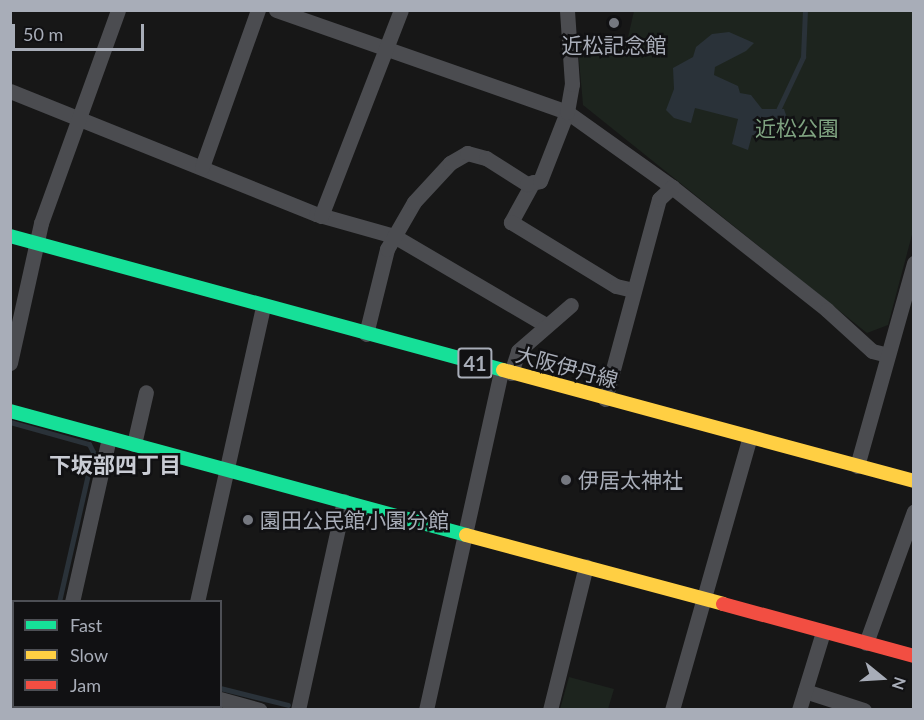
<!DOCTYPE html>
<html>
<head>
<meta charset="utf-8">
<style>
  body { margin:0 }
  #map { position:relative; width:924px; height:720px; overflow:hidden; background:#171717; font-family:Lato,"Noto Sans JP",sans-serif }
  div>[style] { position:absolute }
  .green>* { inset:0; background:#1d241e }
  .water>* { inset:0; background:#2a3239 }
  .stream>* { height:5px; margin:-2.5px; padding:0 2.5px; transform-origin:2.5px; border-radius:2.5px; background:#2a3239 }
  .street>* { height:15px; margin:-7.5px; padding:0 7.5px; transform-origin:7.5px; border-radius:7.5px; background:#4b4c50 }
  .fast>* { height:14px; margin:-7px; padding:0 7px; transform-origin:7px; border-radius:7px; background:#16e098 }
  .slow>* { height:14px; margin:-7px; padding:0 7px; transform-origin:7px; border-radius:7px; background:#ffcf43 }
  .jam>* { height:14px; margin:-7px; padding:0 7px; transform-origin:7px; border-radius:7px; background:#f24e42 }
  .dots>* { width:16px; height:16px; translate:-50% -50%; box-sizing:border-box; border:3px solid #111113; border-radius:50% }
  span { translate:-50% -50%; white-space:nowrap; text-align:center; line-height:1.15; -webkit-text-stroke:5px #111113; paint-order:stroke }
  .shield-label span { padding:2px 4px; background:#111113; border:2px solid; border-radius:4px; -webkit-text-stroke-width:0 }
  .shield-label { font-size:20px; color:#a8adb8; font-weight:700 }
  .poi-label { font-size:21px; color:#a8adb8 }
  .left { translate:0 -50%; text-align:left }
  .park-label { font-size:21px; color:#7fa381 }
  .street-label { font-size:21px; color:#a8adb8 }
  .neighbourhood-label { font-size:22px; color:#c9ccd4; font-weight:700 }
  .frame { position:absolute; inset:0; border:12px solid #a8adb8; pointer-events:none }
  .legend { position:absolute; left:12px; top:600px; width:210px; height:108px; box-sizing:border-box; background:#111113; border:2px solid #4d4f55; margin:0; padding:8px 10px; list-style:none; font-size:18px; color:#a8adb8 }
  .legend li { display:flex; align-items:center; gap:12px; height:30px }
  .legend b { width:30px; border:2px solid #4d4f55 }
  .north { position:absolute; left:852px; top:648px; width:60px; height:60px; -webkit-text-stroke:4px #111113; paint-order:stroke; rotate:108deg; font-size:16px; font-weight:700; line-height:24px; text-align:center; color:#a8adb8 }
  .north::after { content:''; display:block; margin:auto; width:21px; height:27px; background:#a8adb8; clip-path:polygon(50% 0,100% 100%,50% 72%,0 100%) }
  .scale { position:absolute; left:12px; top:24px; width:132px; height:27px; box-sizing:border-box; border:3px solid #a8adb8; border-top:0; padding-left:8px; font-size:18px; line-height:21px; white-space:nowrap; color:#a8adb8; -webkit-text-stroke:4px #111113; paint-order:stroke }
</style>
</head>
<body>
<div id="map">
  <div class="green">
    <i style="clip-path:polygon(634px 11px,913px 11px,913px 231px,888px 325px,867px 333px,583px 105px,577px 37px,626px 46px)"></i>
    <i style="clip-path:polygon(569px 677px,614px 689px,608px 709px,560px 709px)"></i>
  </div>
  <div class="water">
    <i style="clip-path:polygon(729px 32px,754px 43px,746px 51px,715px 67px,714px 75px,738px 86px,740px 93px,751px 95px,762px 109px,784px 109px,789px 124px,771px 125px,768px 139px,752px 135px,748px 150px,732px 144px,738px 119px,695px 108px,691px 123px,674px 118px,666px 110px,674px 89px,673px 68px,693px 57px,696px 47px,712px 34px)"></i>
  </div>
  <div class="stream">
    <i style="left:778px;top:110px;width:59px;rotate:-64.7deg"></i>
    <i style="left:803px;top:57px;width:47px;rotate:-87.6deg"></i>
    <i style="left:10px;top:422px;width:82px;rotate:15.6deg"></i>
    <i style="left:89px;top:444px;width:9px;rotate:63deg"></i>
    <i style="left:93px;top:452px;width:154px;rotate:102.8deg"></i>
    <i style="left:220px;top:688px;width:70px;rotate:14deg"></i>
  </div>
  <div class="street">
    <i style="left:276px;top:10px;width:308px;rotate:19.3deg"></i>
    <i style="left:567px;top:112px;width:129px;rotate:35.5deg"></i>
    <i style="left:672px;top:187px;width:198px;rotate:38.4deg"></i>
    <i style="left:827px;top:310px;width:61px;rotate:42.3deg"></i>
    <i style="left:872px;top:351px;width:16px;rotate:14deg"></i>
    <i style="left:10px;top:91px;width:330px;rotate:21.9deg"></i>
    <i style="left:316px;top:214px;width:81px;rotate:15.8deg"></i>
    <i style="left:394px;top:236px;width:176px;rotate:30.4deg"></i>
    <i style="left:202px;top:167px;width:167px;rotate:-70.4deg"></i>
    <i style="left:533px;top:182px;width:46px;rotate:118.8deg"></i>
    <i style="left:511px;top:222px;width:123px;rotate:31.4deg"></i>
    <i style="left:616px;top:286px;width:17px;rotate:13deg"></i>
    <i style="left:321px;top:216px;width:221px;rotate:-68.8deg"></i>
    <i style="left:366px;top:334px;width:88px;rotate:-76.1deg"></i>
    <i style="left:387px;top:249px;width:54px;rotate:-60.1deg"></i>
    <i style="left:414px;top:202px;width:53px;rotate:-47.3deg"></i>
    <i style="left:450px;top:163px;width:20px;rotate:-30deg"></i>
    <i style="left:467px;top:153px;width:20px;rotate:15deg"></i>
    <i style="left:486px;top:158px;width:49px;rotate:32.4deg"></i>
    <i style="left:527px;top:184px;width:13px;rotate:-13deg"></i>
    <i style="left:540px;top:181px;width:74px;rotate:-68.6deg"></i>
    <i style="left:567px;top:112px;width:28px;rotate:-80deg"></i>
    <i style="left:572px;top:84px;width:74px;rotate:-93.9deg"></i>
    <i style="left:10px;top:363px;width:143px;rotate:-77.5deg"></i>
    <i style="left:41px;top:223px;width:226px;rotate:-70.1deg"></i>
    <i style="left:511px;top:373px;width:23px;rotate:-72deg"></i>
    <i style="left:518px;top:351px;width:70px;rotate:-41deg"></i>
    <i style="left:605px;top:399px;width:207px;rotate:-74.9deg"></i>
    <i style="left:659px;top:199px;width:18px;rotate:-43deg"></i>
    <i style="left:134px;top:444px;width:53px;rotate:-77deg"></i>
    <i style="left:857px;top:466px;width:211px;rotate:-74.3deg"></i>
    <i style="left:72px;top:602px;width:168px;rotate:-77.3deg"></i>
    <i style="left:197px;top:602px;width:303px;rotate:-77.4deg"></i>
    <i style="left:10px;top:641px;width:4px;rotate:14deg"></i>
    <i style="left:866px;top:643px;width:140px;rotate:-70deg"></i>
    <i style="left:805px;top:691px;width:62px;rotate:17.9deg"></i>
    <i style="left:220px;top:699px;width:41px;rotate:15.4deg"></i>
    <i style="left:49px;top:710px;width:4px;rotate:-90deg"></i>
    <i style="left:173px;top:710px;width:4px;rotate:-76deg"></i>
    <i style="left:298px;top:710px;width:214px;rotate:-77.6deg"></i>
    <i style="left:426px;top:710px;width:347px;rotate:-77.5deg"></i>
    <i style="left:550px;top:710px;width:148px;rotate:-76deg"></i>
    <i style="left:672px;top:710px;width:284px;rotate:-74.1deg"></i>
    <i style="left:799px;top:710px;width:82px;rotate:-72.9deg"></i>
  </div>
  <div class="fast">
    <i style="left:10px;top:236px;width:511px;rotate:15.21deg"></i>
    <i style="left:10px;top:411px;width:473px;rotate:15.2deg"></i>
  </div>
  <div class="slow">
    <i style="left:503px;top:370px;width:426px;rotate:15.1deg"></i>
    <i style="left:466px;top:535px;width:266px;rotate:15deg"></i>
  </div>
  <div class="jam">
    <i style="left:723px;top:604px;width:198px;rotate:15.2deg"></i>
  </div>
  <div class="dots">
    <i style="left:614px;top:23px;background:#757880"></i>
    <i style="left:566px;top:480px;background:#757880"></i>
    <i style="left:248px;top:520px;background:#757880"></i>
  </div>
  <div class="shield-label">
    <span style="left:475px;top:363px">41</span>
  </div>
  <div class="poi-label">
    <span style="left:614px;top:45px">近松記念館</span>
    <span class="left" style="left:578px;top:480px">伊居太神社</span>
    <span class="left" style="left:260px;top:520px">園田公民館小園分館</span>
  </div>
  <div class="park-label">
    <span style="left:797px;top:128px">近松公園</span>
  </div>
  <div class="street-label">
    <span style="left:567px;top:367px;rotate:15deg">大阪伊丹線</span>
  </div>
  <div class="neighbourhood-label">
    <span style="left:115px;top:465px">下坂部四丁目</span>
  </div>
  <div class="frame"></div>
  <ul class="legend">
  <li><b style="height:8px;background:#16e098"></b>Fast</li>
  <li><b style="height:8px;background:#ffcf43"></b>Slow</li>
  <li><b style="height:8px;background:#f24e42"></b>Jam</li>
  </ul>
  <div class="north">N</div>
  <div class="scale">50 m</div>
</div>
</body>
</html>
